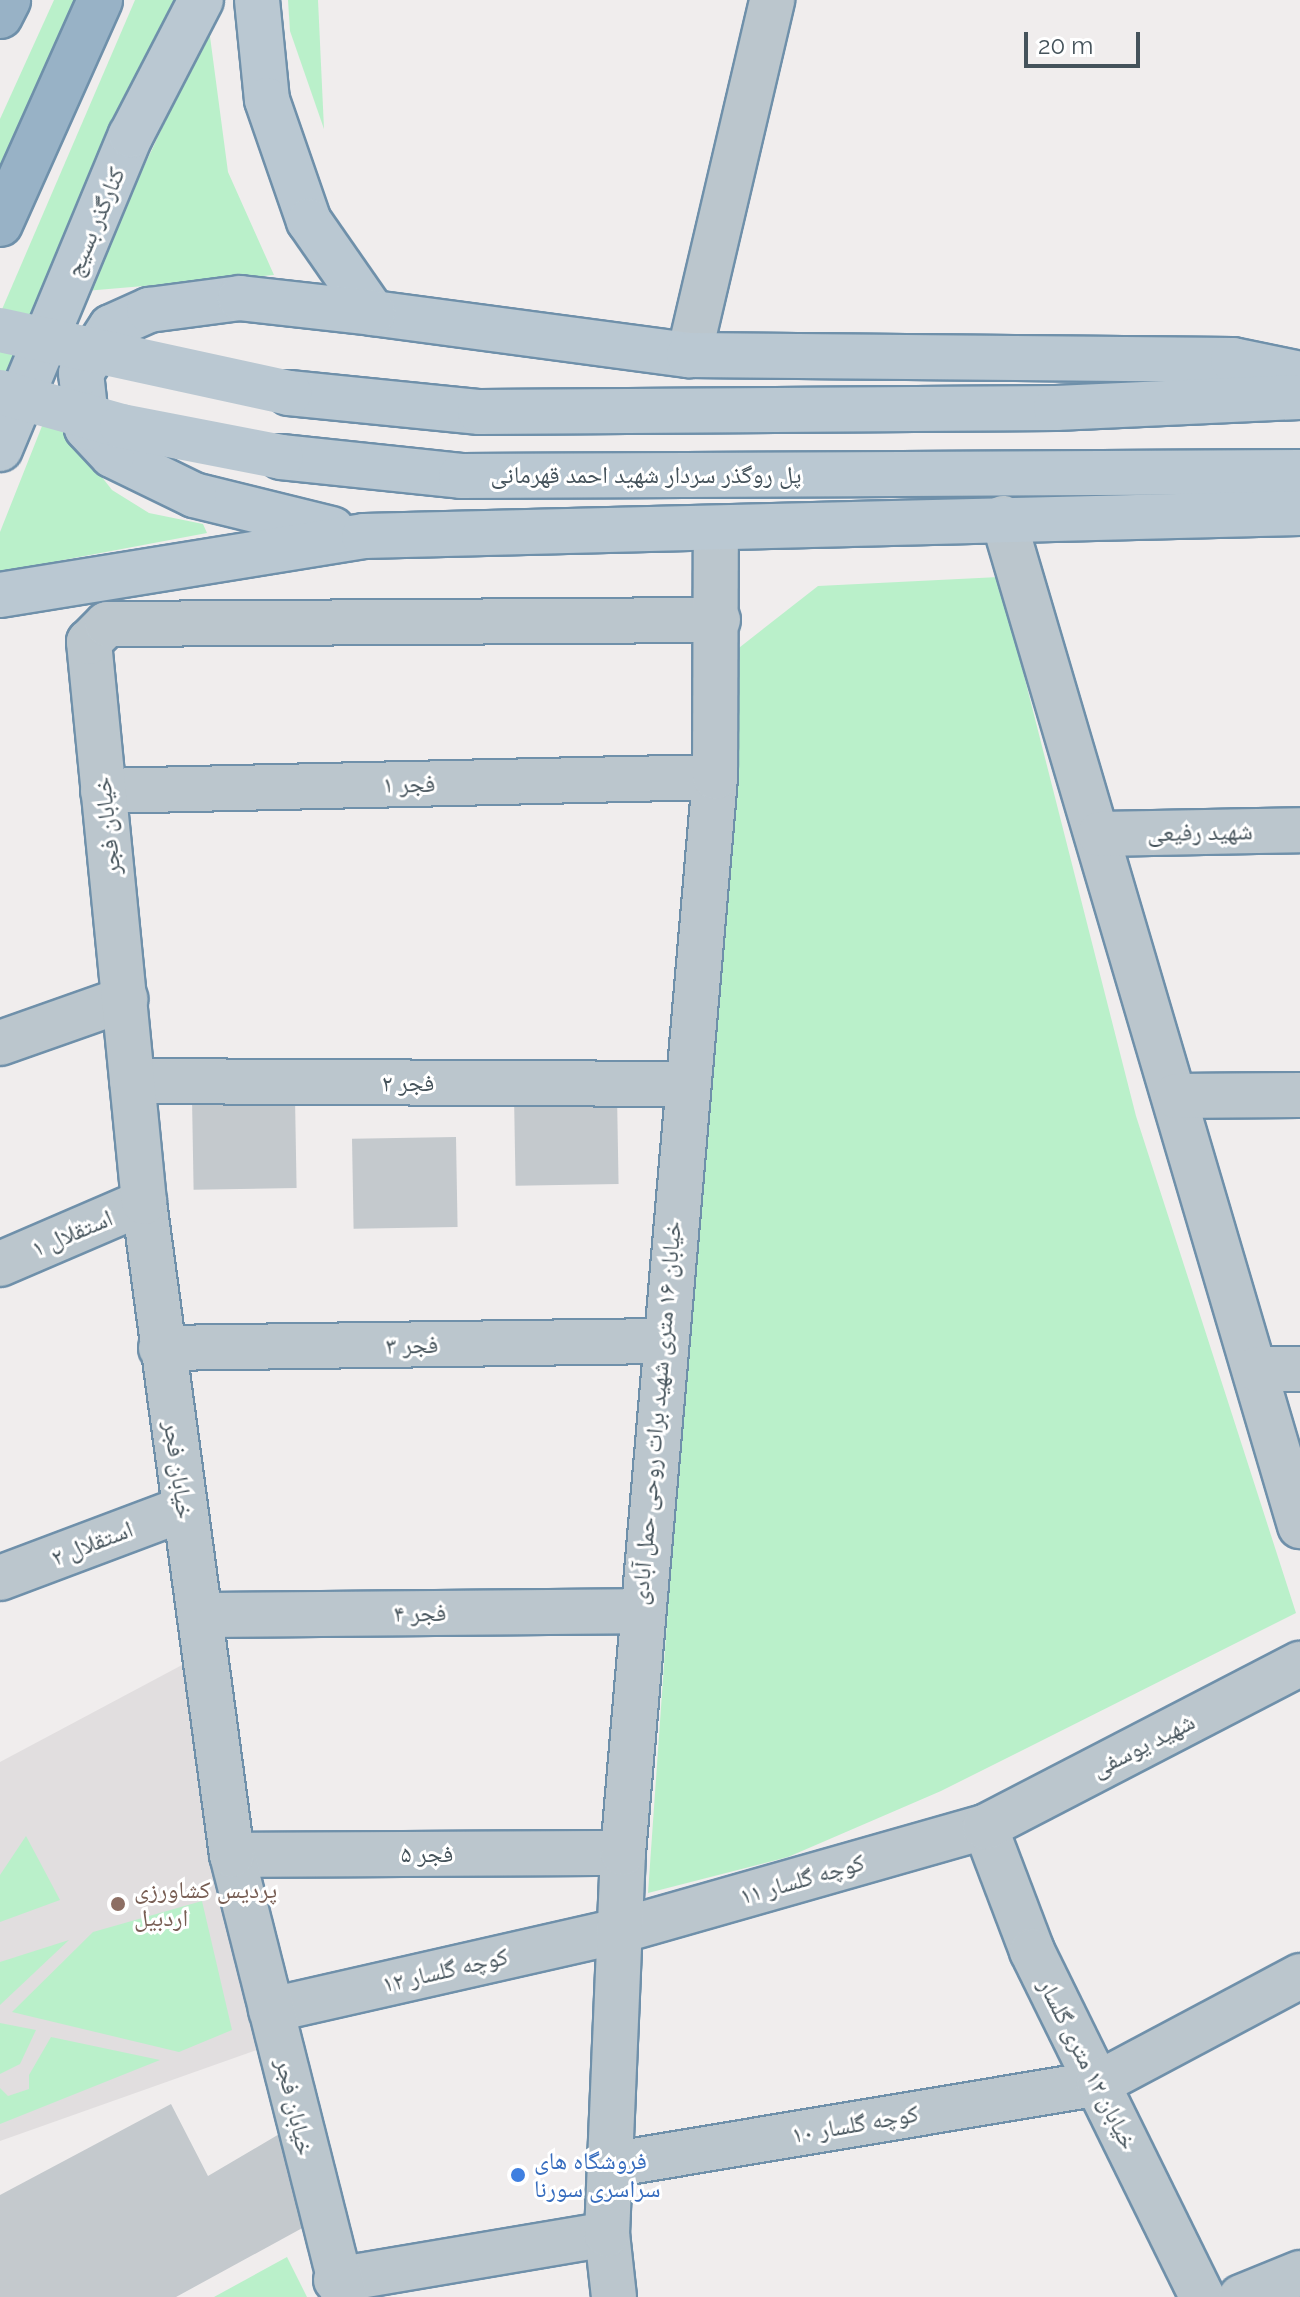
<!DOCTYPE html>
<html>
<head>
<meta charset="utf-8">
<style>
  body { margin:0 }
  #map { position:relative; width:1300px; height:2297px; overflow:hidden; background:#f0eded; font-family:Raleway,"Noto Naskh Arabic",sans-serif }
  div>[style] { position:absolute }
  .education>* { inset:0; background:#e1dedf }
  .green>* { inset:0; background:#baf0ca }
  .building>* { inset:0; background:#c4c9cd; transform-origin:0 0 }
  .roads { filter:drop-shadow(2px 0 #6f90aa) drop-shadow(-2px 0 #6f90aa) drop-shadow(0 2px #6f90aa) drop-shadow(0 -2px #6f90aa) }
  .minor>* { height:44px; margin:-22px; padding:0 22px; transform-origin:22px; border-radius:22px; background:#bbc6cd }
  .tertiary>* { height:44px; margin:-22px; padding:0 22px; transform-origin:22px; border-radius:22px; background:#bbc6cd }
  .secondary>* { height:44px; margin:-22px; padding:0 22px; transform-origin:22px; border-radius:22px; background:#bac8d2 }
  .trunk>* { height:44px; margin:-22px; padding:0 22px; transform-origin:22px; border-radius:22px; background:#98b2c6 }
  .secondary-bridge>* { height:44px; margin:-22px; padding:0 22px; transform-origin:22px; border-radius:22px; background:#bac8d2 }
  .dots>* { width:22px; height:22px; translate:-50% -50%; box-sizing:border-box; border:4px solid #fff; border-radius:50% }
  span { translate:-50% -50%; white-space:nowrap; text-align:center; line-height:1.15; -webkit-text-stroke:6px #fff; paint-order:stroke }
  .street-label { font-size:24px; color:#45535b }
  .education-label { font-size:24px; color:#785e54 }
  .left { translate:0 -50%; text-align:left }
  .shop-label { font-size:24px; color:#366cbe }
  .scale { position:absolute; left:1024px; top:32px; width:116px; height:36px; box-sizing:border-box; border:4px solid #45535b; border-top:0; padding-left:10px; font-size:24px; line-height:28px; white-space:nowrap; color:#45535b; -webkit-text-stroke:6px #fff; paint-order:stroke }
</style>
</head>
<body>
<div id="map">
  <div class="education">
    <i style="clip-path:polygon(182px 1665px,268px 2046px,0 2141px,0 1762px)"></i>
  </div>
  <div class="green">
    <i style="clip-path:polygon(54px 0,78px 0,0 173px,0 119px)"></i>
    <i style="clip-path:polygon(135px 0,185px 0,0 410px,0 314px)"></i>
    <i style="clip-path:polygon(288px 0,318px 0,324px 129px,290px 31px)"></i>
    <i style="clip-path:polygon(209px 29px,228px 172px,274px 275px,85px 291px)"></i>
    <i style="clip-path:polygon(46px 416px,77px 424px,87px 458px,112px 490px,149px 513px,203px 524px,207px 533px,58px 561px,0 582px,0 532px)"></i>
    <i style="clip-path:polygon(999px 577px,1136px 1116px,1296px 1613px,941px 1791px,788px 1857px,648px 1893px,735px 651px,818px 586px)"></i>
    <i style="clip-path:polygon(26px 1836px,60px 1900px,0 1922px,0 1875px)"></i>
    <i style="clip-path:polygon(202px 1901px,232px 2030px,179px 2052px,12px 2012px,93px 1932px)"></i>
    <i style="clip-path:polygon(69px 1940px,0 2005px,0 1962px)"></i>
    <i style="clip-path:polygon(0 2023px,36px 2030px,20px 2064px,0 2074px)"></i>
    <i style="clip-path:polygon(51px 2037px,160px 2060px,0 2124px,0 2088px,8px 2096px,29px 2089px,29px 2075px)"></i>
    <i style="clip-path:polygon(287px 2257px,307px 2297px,214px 2297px)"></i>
  </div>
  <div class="building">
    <i style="left:617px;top:1094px;width:90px;height:103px;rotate:89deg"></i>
    <i style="left:295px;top:1097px;width:91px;height:103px;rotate:89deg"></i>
    <i style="left:456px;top:1137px;width:90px;height:104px;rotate:89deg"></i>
    <i style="clip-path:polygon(171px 2104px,208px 2176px,281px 2133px,306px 2226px,176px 2297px,0 2297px,0 2195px)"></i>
  </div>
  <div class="roads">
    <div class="minor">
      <i style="left:1003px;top:518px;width:1051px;rotate:73.58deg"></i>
      <i style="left:103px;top:791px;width:612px;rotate:-1.31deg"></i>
      <i style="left:1100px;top:834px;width:200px;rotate:-1.1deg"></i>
      <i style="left:0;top:1043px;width:133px;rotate:-19.4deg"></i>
      <i style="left:132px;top:1081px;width:552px;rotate:0.31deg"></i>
      <i style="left:1176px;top:1096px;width:124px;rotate:-0.5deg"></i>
      <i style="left:0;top:1264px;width:157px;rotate:-23.3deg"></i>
      <i style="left:161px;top:1348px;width:501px;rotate:-0.8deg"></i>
      <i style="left:1257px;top:1369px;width:43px"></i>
      <i style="left:0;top:1578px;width:197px;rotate:-20.6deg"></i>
      <i style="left:201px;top:1615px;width:439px;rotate:-0.5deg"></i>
      <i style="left:985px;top:1827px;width:133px;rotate:69.2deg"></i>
      <i style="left:1032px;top:1951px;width:386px;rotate:63.8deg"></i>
      <i style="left:232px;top:1855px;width:391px;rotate:-0.3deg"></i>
      <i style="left:271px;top:2010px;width:357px;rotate:-12.8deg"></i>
      <i style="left:619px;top:1931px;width:380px;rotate:-15.9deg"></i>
      <i style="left:985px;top:1827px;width:355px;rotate:-27.4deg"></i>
      <i style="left:610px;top:2165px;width:496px;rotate:-9.5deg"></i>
      <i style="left:1099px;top:2083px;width:228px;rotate:-28deg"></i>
      <i style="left:336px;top:2280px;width:275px;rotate:-9.6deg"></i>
      <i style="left:344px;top:2297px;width:456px;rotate:-104.2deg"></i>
      <i style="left:232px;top:1855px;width:659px;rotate:-97.68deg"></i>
      <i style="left:144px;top:1202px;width:563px;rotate:-95.61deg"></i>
      <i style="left:89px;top:642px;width:25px;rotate:-45deg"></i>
      <i style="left:107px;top:624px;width:611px;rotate:-0.38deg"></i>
      <i style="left:1241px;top:2297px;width:64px;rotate:-22.1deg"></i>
    </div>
    <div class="tertiary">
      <i style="left:689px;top:355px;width:365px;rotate:-76.8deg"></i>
      <i style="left:614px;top:2297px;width:63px;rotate:-96.3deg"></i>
      <i style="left:607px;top:2234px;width:381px;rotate:-87.6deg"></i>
      <i style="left:623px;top:1853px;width:1080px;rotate:-85.11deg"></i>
      <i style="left:715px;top:777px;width:246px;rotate:-89.8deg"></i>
    </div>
    <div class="secondary">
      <i style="left:257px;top:0;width:100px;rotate:84.3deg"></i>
      <i style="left:267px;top:100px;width:128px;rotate:70.9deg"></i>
      <i style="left:309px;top:221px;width:112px;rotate:55.2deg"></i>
      <i style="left:373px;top:313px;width:319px;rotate:7.6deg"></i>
      <i style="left:689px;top:355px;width:544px;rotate:0.53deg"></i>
      <i style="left:1233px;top:360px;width:68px;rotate:11.8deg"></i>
      <i style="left:289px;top:393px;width:192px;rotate:5.7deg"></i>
      <i style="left:480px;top:412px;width:576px;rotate:-0.4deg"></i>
      <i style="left:1056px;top:408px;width:244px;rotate:-2.6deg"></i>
      <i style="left:0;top:449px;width:340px;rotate:-67.4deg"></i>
      <i style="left:131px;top:135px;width:152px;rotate:-62.6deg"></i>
      <i style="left:281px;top:457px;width:181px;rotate:6deg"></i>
      <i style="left:461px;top:476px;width:839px;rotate:-0.27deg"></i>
      <i style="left:332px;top:529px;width:142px;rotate:-166.2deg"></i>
      <i style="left:194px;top:495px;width:91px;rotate:-154deg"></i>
      <i style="left:112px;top:455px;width:37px;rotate:-133deg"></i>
      <i style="left:87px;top:428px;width:55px;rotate:-96.2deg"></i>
      <i style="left:81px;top:373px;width:55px;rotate:-56.9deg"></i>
      <i style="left:111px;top:327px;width:42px;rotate:-24.1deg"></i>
      <i style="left:149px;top:310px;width:92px;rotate:-7.5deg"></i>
      <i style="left:240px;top:298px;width:134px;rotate:6.4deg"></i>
      <i style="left:0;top:595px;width:369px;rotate:-9.2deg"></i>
      <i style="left:364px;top:536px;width:936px;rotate:-1.41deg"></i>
    </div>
    <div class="trunk">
      <i style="left:0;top:16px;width:18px;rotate:-63deg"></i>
      <i style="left:0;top:224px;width:245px;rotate:-65.9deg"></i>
    </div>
  </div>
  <div class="secondary-bridge">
    <i style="left:0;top:330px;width:296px;rotate:12.3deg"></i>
    <i style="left:0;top:392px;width:127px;rotate:15.6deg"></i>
    <i style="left:122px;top:426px;width:162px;rotate:11deg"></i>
  </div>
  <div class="dots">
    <i style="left:118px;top:1904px;background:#8d6e63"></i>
    <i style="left:518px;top:2175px;background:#3f7fe0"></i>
  </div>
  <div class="street-label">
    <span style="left:95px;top:222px;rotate:-67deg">کنارگذر بسیج</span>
    <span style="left:646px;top:475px">پل روگذر سردار شهید احمد قهرمانی</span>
    <span style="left:409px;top:784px;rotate:-1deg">فجر ۱</span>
    <span style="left:107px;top:826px;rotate:-96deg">خیابان فجر</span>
    <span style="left:1200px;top:832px;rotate:-1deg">شهید رفیعی</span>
    <span style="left:408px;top:1083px">فجر ۲</span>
    <span style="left:72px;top:1233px;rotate:-23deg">استقلال ۱</span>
    <span style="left:412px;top:1345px;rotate:-1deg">فجر ۳</span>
    <span style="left:656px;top:1413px;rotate:-85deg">خیابان ۱۶ متری شهید برات روحی حمل آبادی</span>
    <span style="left:179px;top:1470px;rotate:82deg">خیابان فجر</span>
    <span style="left:92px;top:1543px;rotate:-21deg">استقلال ۲</span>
    <span style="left:420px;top:1613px;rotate:-1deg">فجر ۴</span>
    <span style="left:1143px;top:1745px;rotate:-27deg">شهید یوسفی</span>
    <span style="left:427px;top:1854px">فجر ۵</span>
    <span style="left:802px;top:1879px;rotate:-16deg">کوچه گلسار ۱۱</span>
    <span style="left:445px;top:1970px;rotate:-13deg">کوچه گلسار ۱۲</span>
    <span style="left:1088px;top:2064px;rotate:63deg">خیابان ۱۲ متری گلسار</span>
    <span style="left:295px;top:2107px;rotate:77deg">خیابان فجر</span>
    <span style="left:855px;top:2124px;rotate:-10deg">کوچه گلسار ۱۰</span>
  </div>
  <div class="education-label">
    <span class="left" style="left:134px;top:1904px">پردیس کشاورزی<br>اردبیل</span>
  </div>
  <div class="shop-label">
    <span class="left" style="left:534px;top:2175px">فروشگاه های<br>سراسری سورنا</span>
  </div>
  <div class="scale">20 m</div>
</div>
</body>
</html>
